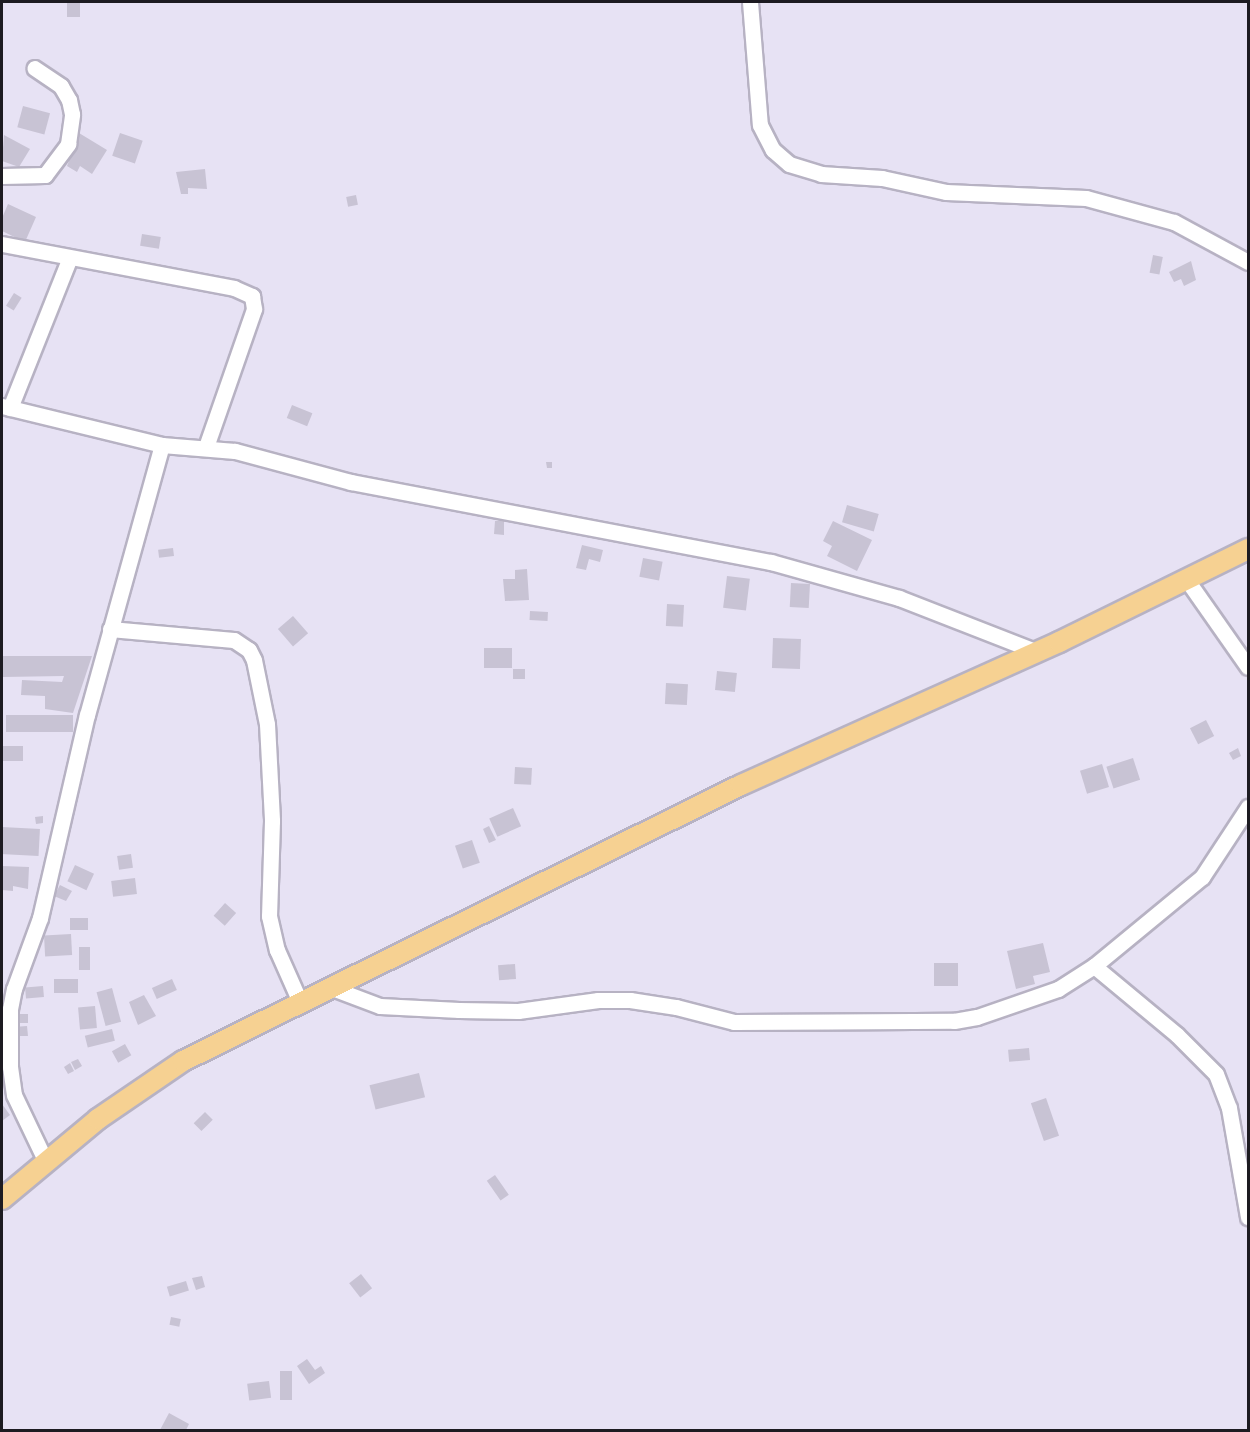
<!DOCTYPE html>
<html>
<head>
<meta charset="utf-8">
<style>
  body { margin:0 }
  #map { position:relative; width:1250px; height:1432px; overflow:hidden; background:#e7e2f4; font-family:Roboto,sans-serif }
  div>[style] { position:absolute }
  .building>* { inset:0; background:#c8c3d4; transform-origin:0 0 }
  .roads { filter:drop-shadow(2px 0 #b7b2c3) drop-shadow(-2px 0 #b7b2c3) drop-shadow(0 2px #b7b2c3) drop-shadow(0 -2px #b7b2c3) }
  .minor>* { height:15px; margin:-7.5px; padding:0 7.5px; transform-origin:7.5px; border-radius:7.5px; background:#fff }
  .major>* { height:20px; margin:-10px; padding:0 10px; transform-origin:10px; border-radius:10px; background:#f6d192 }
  span { translate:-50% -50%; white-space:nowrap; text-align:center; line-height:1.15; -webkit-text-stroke:4.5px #fff; paint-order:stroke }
  .frame { position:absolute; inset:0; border:3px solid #1d1b21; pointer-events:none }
</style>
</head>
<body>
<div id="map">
  <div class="building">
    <i style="left:67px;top:2px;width:13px;height:15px"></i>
    <i style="left:23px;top:106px;width:28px;height:22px;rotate:15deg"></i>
    <i style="clip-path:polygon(79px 133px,107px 150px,92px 174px,80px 166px,77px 172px,67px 166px,69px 161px,66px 159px)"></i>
    <i style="left:120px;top:133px;width:24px;height:24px;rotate:19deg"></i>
    <i style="clip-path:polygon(4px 135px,30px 149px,19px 167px,2px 161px)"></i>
    <i style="clip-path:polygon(205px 169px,207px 189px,188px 188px,188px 194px,181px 194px,176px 172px)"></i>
    <i style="left:356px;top:195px;width:10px;height:10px;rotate:79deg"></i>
    <i style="clip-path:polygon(8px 204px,36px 217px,25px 242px,2px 231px,2px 218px)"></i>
    <i style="left:142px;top:234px;width:19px;height:12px;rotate:9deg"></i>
    <i style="left:1153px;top:255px;width:10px;height:18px;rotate:11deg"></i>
    <i style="clip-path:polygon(1191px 261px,1196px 280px,1184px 286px,1181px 279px,1174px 282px,1169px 272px)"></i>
    <i style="left:14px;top:293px;width:9px;height:15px;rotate:32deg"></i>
    <i style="left:292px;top:405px;width:22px;height:14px;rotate:22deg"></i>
    <i style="clip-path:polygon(546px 462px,552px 462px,552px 468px,547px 468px)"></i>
    <i style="left:847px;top:505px;width:33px;height:18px;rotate:16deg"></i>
    <i style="clip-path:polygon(495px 521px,504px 521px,504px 535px,494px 534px)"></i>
    <i style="clip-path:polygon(833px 521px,872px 540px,857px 571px,827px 556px,832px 546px,823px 541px)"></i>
    <i style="clip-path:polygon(582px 545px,603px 550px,600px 562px,589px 559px,586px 570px,576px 568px)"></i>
    <i style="left:173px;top:548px;width:8px;height:15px;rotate:83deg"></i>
    <i style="left:643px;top:558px;width:20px;height:19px;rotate:11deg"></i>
    <i style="clip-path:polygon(527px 569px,529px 600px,505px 601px,503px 579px,515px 579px,515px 570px)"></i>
    <i style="left:727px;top:576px;width:23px;height:32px;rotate:7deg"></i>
    <i style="left:791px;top:583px;width:19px;height:24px;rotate:3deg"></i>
    <i style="left:667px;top:604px;width:17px;height:22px;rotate:3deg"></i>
    <i style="left:530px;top:611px;width:18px;height:9px;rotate:3deg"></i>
    <i style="left:293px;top:616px;width:23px;height:20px;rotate:49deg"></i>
    <i style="left:773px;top:638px;width:28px;height:30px;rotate:2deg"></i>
    <i style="left:484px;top:648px;width:28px;height:20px"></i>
    <i style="clip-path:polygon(2px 656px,92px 656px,73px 713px,45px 709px,45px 696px,21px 695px,22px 680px,62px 682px,64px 676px,3px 677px)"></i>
    <i style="left:513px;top:669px;width:12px;height:10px"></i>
    <i style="left:717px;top:671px;width:20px;height:19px;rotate:6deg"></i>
    <i style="left:666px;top:683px;width:22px;height:21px;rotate:3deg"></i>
    <i style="left:73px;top:715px;width:17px;height:67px;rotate:90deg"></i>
    <i style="left:1206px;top:720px;width:18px;height:18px;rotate:63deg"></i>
    <i style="left:2px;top:746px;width:21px;height:15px"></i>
    <i style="clip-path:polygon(1238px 748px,1241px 756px,1233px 760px,1229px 753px)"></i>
    <i style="left:1133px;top:758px;width:23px;height:28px;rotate:72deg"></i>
    <i style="left:1102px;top:764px;width:24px;height:23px;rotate:73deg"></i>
    <i style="left:515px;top:767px;width:17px;height:17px;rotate:3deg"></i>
    <i style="left:513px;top:808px;width:20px;height:26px;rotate:66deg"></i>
    <i style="clip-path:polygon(43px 816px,43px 823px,36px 824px,35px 817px)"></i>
    <i style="clip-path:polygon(489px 826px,496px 840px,489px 843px,483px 829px)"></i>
    <i style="left:2px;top:827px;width:38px;height:27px;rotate:3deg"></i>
    <i style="left:472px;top:840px;width:24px;height:18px;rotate:71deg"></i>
    <i style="left:131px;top:854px;width:14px;height:14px;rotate:82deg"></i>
    <i style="left:75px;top:865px;width:21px;height:18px;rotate:25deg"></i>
    <i style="clip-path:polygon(2px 866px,29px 867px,28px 889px,13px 886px,13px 891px,2px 890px)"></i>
    <i style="left:135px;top:878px;width:16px;height:24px;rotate:83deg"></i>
    <i style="clip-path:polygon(60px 885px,72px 891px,66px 901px,54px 896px)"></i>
    <i style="left:225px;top:903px;width:15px;height:17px;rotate:42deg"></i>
    <i style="left:70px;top:918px;width:18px;height:12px"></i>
    <i style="left:71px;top:934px;width:21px;height:27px;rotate:87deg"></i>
    <i style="clip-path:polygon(1043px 943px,1050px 972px,1033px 976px,1035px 984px,1016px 989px,1007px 951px)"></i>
    <i style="left:79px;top:947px;width:11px;height:23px"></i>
    <i style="left:934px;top:963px;width:24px;height:23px"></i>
    <i style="left:515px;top:964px;width:15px;height:17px;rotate:86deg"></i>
    <i style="left:78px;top:979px;width:14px;height:24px;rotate:90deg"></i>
    <i style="left:172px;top:979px;width:12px;height:22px;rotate:66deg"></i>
    <i style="left:43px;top:986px;width:11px;height:18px;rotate:85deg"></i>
    <i style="left:112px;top:988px;width:35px;height:16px;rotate:75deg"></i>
    <i style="clip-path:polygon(144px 995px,156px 1016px,138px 1025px,129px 1002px)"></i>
    <i style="left:95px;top:1006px;width:22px;height:17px;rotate:85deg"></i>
    <i style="left:15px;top:1014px;width:13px;height:9px"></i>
    <i style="clip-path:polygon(27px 1026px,28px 1036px,14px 1036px,13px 1027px)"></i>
    <i style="left:112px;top:1029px;width:12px;height:28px;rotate:76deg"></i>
    <i style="left:125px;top:1044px;width:13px;height:15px;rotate:61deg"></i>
    <i style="left:1029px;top:1048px;width:12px;height:21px;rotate:85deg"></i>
    <i style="clip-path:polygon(78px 1059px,82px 1066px,75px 1070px,71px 1062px)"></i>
    <i style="clip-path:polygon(70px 1063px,74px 1071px,68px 1074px,64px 1067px)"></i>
    <i style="left:419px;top:1073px;width:25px;height:51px;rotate:76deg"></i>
    <i style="left:1046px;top:1098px;width:40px;height:16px;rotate:71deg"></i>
    <i style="clip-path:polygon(2px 1104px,10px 1115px,2px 1121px)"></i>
    <i style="left:205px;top:1112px;width:11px;height:16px;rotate:45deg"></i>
    <i style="left:495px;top:1175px;width:24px;height:10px;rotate:55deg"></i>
    <i style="left:361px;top:1274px;width:18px;height:15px;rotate:52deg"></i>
    <i style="clip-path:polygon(202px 1276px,205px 1287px,196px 1290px,192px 1278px)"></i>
    <i style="left:186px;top:1281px;width:10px;height:20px;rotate:73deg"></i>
    <i style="left:171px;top:1317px;width:10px;height:8px;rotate:11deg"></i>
    <i style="clip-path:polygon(307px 1359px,315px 1370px,321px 1366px,325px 1373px,309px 1384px,297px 1366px)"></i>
    <i style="left:280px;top:1371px;width:12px;height:29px"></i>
    <i style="left:269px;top:1381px;width:17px;height:22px;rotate:83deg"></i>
    <i style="clip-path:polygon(169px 1413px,189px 1424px,186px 1430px,160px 1430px)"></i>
  </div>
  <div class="roads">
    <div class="minor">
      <i style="left:750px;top:2px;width:123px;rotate:85.4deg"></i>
      <i style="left:760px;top:125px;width:28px;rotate:63deg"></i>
      <i style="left:773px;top:150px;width:21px;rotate:41deg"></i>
      <i style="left:789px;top:164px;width:34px;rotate:17deg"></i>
      <i style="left:821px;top:174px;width:61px;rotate:3.8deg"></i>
      <i style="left:882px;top:178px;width:66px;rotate:12.3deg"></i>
      <i style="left:946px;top:192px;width:140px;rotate:2.5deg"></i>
      <i style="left:1086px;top:198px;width:91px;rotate:15.3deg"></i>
      <i style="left:1174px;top:222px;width:84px;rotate:28.4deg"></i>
      <i style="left:2px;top:176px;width:43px;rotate:-1.3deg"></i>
      <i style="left:45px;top:175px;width:39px;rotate:-53deg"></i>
      <i style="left:68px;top:144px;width:30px;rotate:-82deg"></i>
      <i style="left:72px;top:114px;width:14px;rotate:-102deg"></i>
      <i style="left:69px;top:100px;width:16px;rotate:-120deg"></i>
      <i style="left:61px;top:86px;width:32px;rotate:-146deg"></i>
      <i style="left:2px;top:244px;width:236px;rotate:10.7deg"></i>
      <i style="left:234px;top:288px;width:20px;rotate:24deg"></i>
      <i style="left:252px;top:296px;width:13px;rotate:81deg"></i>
      <i style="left:254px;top:309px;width:146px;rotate:109.2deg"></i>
      <i style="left:2px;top:406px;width:165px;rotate:13.7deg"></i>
      <i style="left:162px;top:445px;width:73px;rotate:4.7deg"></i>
      <i style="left:235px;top:451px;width:120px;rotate:15deg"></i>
      <i style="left:351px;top:482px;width:428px;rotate:10.8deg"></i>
      <i style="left:771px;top:562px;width:133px;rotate:15.7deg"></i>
      <i style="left:899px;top:598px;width:146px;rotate:21.3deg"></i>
      <i style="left:10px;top:408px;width:159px;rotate:-68.3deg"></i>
      <i style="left:1187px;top:580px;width:106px;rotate:55deg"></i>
      <i style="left:110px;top:629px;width:124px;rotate:5.1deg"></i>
      <i style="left:234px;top:640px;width:18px;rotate:34deg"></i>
      <i style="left:249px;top:650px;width:11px;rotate:63deg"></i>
      <i style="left:254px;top:660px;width:65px;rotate:78.5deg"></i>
      <i style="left:267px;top:724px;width:97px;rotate:87deg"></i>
      <i style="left:272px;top:821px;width:95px;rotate:91.8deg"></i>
      <i style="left:269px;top:916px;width:35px;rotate:77deg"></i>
      <i style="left:277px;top:950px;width:57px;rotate:66.1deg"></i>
      <i style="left:1094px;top:966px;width:108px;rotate:39.7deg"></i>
      <i style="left:1177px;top:1035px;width:55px;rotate:45deg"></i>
      <i style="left:1216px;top:1074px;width:36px;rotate:69deg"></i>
      <i style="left:1229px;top:1108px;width:111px;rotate:80.1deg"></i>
      <i style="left:332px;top:988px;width:51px;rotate:20.6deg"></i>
      <i style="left:380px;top:1006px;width:79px;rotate:2.9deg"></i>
      <i style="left:459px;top:1010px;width:59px;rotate:1deg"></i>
      <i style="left:518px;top:1011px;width:81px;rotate:-7.8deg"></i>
      <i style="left:598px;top:1000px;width:32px"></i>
      <i style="left:630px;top:1000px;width:47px;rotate:8.7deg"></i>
      <i style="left:676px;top:1007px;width:60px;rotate:14.5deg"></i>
      <i style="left:734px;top:1022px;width:220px;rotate:-0.3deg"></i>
      <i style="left:954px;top:1021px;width:23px;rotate:-10deg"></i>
      <i style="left:977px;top:1017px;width:86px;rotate:-19.1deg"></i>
      <i style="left:1058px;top:989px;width:43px;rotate:-32.6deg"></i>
      <i style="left:1094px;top:966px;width:140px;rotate:-39.5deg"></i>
      <i style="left:1202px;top:877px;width:84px;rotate:-56.7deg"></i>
      <i style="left:46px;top:1162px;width:74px;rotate:-115.5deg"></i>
      <i style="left:14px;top:1095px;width:28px;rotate:-98deg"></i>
      <i style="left:10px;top:1067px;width:58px;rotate:-90deg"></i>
      <i style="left:10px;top:1009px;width:20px;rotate:-79deg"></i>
      <i style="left:14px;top:989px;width:76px;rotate:-69.9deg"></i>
      <i style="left:40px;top:918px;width:208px;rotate:-77deg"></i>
      <i style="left:87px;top:715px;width:280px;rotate:-74.5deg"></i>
    </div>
    <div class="major">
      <i style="left:2px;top:1199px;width:125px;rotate:-39.8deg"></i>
      <i style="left:98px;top:1119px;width:103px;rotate:-34.3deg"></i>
      <i style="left:183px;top:1061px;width:623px;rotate:-26.32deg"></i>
      <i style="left:741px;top:785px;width:349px;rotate:-24.2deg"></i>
      <i style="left:1059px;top:642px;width:211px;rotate:-26.2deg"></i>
    </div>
  </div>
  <div class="frame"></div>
</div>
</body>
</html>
